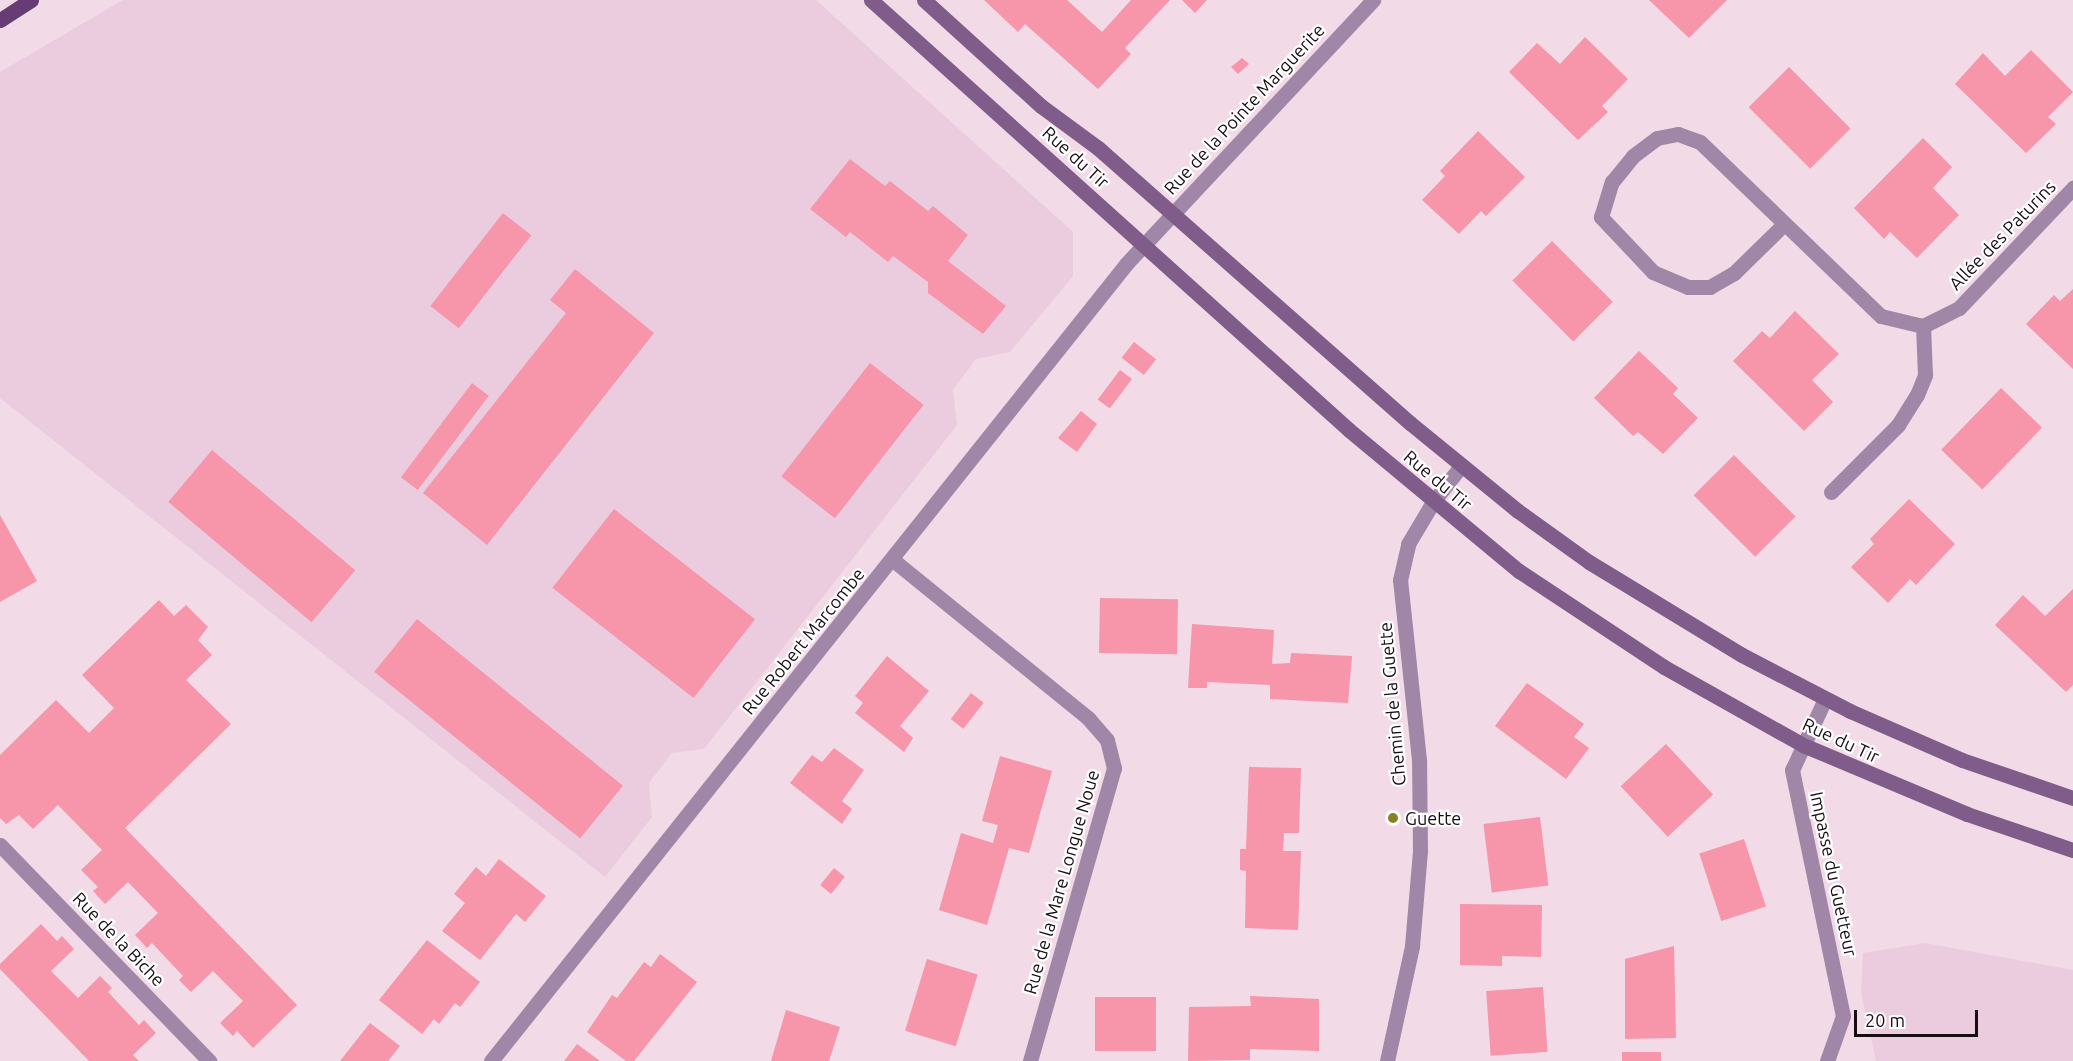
<!DOCTYPE html>
<html>
<head>
<meta charset="utf-8">
<style>
  body { margin:0 }
  #map { position:relative; width:2073px; height:1061px; overflow:hidden; background:#f2dae7; font-family:Ubuntu,sans-serif }
  div>[style] { position:absolute }
  .built>* { inset:0; background:#ebccde }
  .building>* { inset:0; background:#f795aa; transform-origin:0 0 }
  .minor>* { height:15px; margin:-7.5px; padding:0 7.5px; transform-origin:7.5px; border-radius:7.5px; background:#a087a7 }
  .tertiary>* { height:15px; margin:-7.5px; padding:0 7.5px; transform-origin:7.5px; border-radius:7.5px; background:#a087a7 }
  .secondary>* { height:15px; margin:-7.5px; padding:0 7.5px; transform-origin:7.5px; border-radius:7.5px; background:#7f5c8a }
  .primary>* { height:15px; margin:-7.5px; padding:0 7.5px; transform-origin:7.5px; border-radius:7.5px; background:#673c74 }
  .dots>* { width:16px; height:16px; translate:-50% -50%; box-sizing:border-box; border:3px solid #fff; border-radius:50% }
  span { translate:-50% -50%; white-space:nowrap; text-align:center; line-height:1.15; -webkit-text-stroke:4.5px #fff; paint-order:stroke }
  .street-label { font-size:18px; color:#160e13 }
  .poi-label { font-size:18px; color:#160e13 }
  .left { translate:0 -50%; text-align:left }
  .scale { position:absolute; left:1854px; top:1010px; width:124px; height:27px; box-sizing:border-box; border:3px solid #160e13; border-top:0; padding-left:8px; font-size:18px; line-height:21px; white-space:nowrap; color:#160e13; -webkit-text-stroke:4px #fff; paint-order:stroke }
</style>
</head>
<body>
<div id="map">
  <div class="built">
    <i style="clip-path:polygon(123px 0,816px 0,1073px 232px,1073px 276px,1010px 352px,976px 359px,953px 390px,957px 425px,704px 749px,672px 753px,649px 783px,652px 817px,605px 877px,0 398px,0 72px)"></i>
    <i style="clip-path:polygon(1925px 943px,2073px 970px,2073px 1061px,1876px 1061px,1861px 993px,1863px 953px)"></i>
  </div>
  <div class="building">
    <i style="clip-path:polygon(984px 0,1067px 0,1102px 32px,1131px 0,1170px 0,1125px 48px,1131px 54px,1098px 89px,1025px 24px,1018px 32px)"></i>
    <i style="clip-path:polygon(1182px 0,1207px 0,1195px 13px)"></i>
    <i style="clip-path:polygon(1649px 0,1727px 0,1689px 38px)"></i>
    <i style="clip-path:polygon(1585px 37px,1628px 79px,1602px 106px,1608px 112px,1578px 140px,1509px 72px,1537px 43px,1560px 64px)"></i>
    <i style="clip-path:polygon(2031px 50px,2073px 92px,2048px 117px,2056px 124px,2026px 153px,1955px 84px,1983px 53px,2005px 76px)"></i>
    <i style="clip-path:polygon(1242px 58px,1249px 64px,1238px 74px,1231px 67px)"></i>
    <i style="left:1789px;top:67px;width:87px;height:57px;rotate:45deg"></i>
    <i style="clip-path:polygon(1478px 131px,1525px 177px,1486px 216px,1481px 211px,1459px 234px,1422px 200px,1445px 176px,1440px 171px)"></i>
    <i style="clip-path:polygon(1923px 138px,1952px 167px,1933px 188px,1959px 215px,1917px 258px,1890px 232px,1884px 239px,1854px 208px)"></i>
    <i style="clip-path:polygon(850px 159px,885px 186px,890px 181px,928px 211px,933px 206px,968px 235px,948px 261px,1006px 306px,983px 334px,928px 293px,928px 282px,893px 256px,888px 262px,850px 232px,846px 237px,810px 209px)"></i>
    <i style="left:503px;top:213px;width:36px;height:118px;rotate:38deg"></i>
    <i style="left:1552px;top:241px;width:86px;height:56px;rotate:45deg"></i>
    <i style="clip-path:polygon(575px 269px,654px 333px,487px 545px,423px 493px,566px 313px,550px 300px)"></i>
    <i style="clip-path:polygon(2073px 289px,2073px 369px,2026px 324px,2054px 295px,2060px 301px)"></i>
    <i style="clip-path:polygon(1795px 311px,1839px 354px,1812px 380px,1833px 402px,1804px 431px,1733px 361px,1762px 331px,1770px 338px)"></i>
    <i style="left:1134px;top:342px;width:28px;height:20px;rotate:38deg"></i>
    <i style="clip-path:polygon(1639px 351px,1678px 388px,1673px 394px,1698px 418px,1663px 454px,1638px 432px,1633px 436px,1594px 398px)"></i>
    <i style="left:870px;top:363px;width:68px;height:144px;rotate:38deg"></i>
    <i style="left:1120px;top:370px;width:15px;height:37px;rotate:37deg"></i>
    <i style="left:472px;top:383px;width:21px;height:118px;rotate:37deg"></i>
    <i style="left:2001px;top:388px;width:57px;height:86px;rotate:44deg"></i>
    <i style="clip-path:polygon(1081px 411px,1097px 424px,1077px 452px,1058px 438px)"></i>
    <i style="left:212px;top:450px;width:187px;height:68px;rotate:40deg"></i>
    <i style="left:1734px;top:455px;width:87px;height:57px;rotate:45deg"></i>
    <i style="clip-path:polygon(1909px 499px,1955px 544px,1916px 585px,1910px 579px,1888px 603px,1851px 567px,1874px 544px,1870px 539px)"></i>
    <i style="left:614px;top:509px;width:179px;height:100px;rotate:38deg"></i>
    <i style="clip-path:polygon(0 515px,37px 581px,0 602px)"></i>
    <i style="clip-path:polygon(2073px 589px,2073px 685px,2066px 692px,1995px 625px,2023px 595px,2045px 616px)"></i>
    <i style="left:1100px;top:598px;width:78px;height:55px;rotate:1deg"></i>
    <i style="clip-path:polygon(159px 600px,174px 616px,186px 605px,208px 627px,198px 640px,212px 655px,186px 680px,231px 724px,125px 828px,297px 1005px,253px 1048px,237px 1031px,233px 1036px,220px 1023px,243px 1001px,213px 971px,191px 992px,179px 980px,183px 976px,152px 943px,147px 948px,135px 935px,158px 913px,128px 882px,105px 904px,93px 891px,98px 887px,81px 870px,102px 850px,58px 805px,33px 829px,19px 815px,6px 824px,0 818px,0 755px,56px 700px,89px 733px,114px 708px,82px 675px)"></i>
    <i style="left:417px;top:619px;width:265px;height:68px;rotate:39deg"></i>
    <i style="clip-path:polygon(1192px 624px,1274px 630px,1272px 664px,1290px 663px,1291px 653px,1352px 656px,1348px 703px,1270px 699px,1270px 685px,1207px 682px,1207px 688px,1188px 688px)"></i>
    <i style="clip-path:polygon(887px 656px,929px 691px,900px 726px,913px 738px,904px 752px,855px 713px,863px 703px,855px 696px)"></i>
    <i style="clip-path:polygon(1527px 683px,1584px 724px,1574px 737px,1589px 748px,1566px 779px,1495px 726px)"></i>
    <i style="left:971px;top:693px;width:16px;height:33px;rotate:38deg"></i>
    <i style="left:1666px;top:744px;width:69px;height:62px;rotate:47deg"></i>
    <i style="clip-path:polygon(834px 748px,864px 770px,842px 801px,852px 809px,842px 824px,790px 783px,812px 755px,822px 762px)"></i>
    <i style="clip-path:polygon(1000px 756px,1052px 771px,1029px 853px,1009px 848px,987px 925px,939px 910px,961px 833px,993px 843px,998px 825px,982px 821px)"></i>
    <i style="clip-path:polygon(1249px 767px,1301px 768px,1299px 833px,1284px 833px,1283px 851px,1301px 851px,1298px 930px,1245px 928px,1246px 871px,1240px 870px,1240px 849px,1246px 849px)"></i>
    <i style="left:1540px;top:817px;width:69px;height:57px;rotate:83deg"></i>
    <i style="left:1744px;top:839px;width:71px;height:47px;rotate:72deg"></i>
    <i style="clip-path:polygon(499px 859px,546px 896px,525px 922px,516px 914px,480px 960px,442px 931px,465px 903px,454px 894px,476px 867px,486px 876px)"></i>
    <i style="left:834px;top:868px;width:14px;height:22px;rotate:39deg"></i>
    <i style="clip-path:polygon(1460px 904px,1542px 905px,1541px 957px,1502px 956px,1502px 966px,1460px 965px)"></i>
    <i style="clip-path:polygon(41px 924px,57px 941px,62px 936px,74px 949px,51px 971px,78px 998px,100px 976px,112px 988px,108px 992px,139px 1025px,144px 1020px,156px 1033px,133px 1055px,139px 1061px,89px 1061px,0 969px,0 964px)"></i>
    <i style="clip-path:polygon(427px 940px,480px 982px,460px 1007px,455px 1003px,439px 1024px,434px 1019px,422px 1034px,379px 1000px)"></i>
    <i style="clip-path:polygon(1674px 946px,1676px 1038px,1625px 1039px,1625px 959px)"></i>
    <i style="clip-path:polygon(660px 954px,697px 982px,634px 1061px,626px 1061px,587px 1032px,612px 995px,617px 998px,644px 962px,651px 967px)"></i>
    <i style="left:927px;top:959px;width:53px;height:75px;rotate:17deg"></i>
    <i style="left:1543px;top:987px;width:65px;height:57px;rotate:86deg"></i>
    <i style="clip-path:polygon(1250px 996px,1319px 999px,1319px 1051px,1250px 1049px,1250px 1060px,1188px 1061px,1189px 1007px,1251px 1006px)"></i>
    <i style="left:1095px;top:997px;width:61px;height:54px"></i>
    <i style="clip-path:polygon(786px 1010px,840px 1027px,829px 1061px,771px 1061px)"></i>
    <i style="clip-path:polygon(370px 1023px,400px 1046px,388px 1061px,340px 1061px)"></i>
    <i style="clip-path:polygon(577px 1044px,600px 1061px,564px 1061px)"></i>
    <i style="left:1661px;top:1052px;width:9px;height:39px;rotate:90deg"></i>
  </div>
  <div class="minor">
    <i style="left:1783px;top:225px;width:69px;rotate:135.6deg"></i>
    <i style="left:1734px;top:273px;width:28px;rotate:150deg"></i>
    <i style="left:1710px;top:287px;width:22px;rotate:180deg"></i>
    <i style="left:1688px;top:287px;width:38px;rotate:-157deg"></i>
    <i style="left:1653px;top:272px;width:76px;rotate:-133.4deg"></i>
    <i style="left:1601px;top:217px;width:37px;rotate:-73deg"></i>
    <i style="left:1612px;top:182px;width:33px;rotate:-51deg"></i>
    <i style="left:1633px;top:156px;width:30px;rotate:-37deg"></i>
    <i style="left:1657px;top:138px;width:21px;rotate:-11deg"></i>
    <i style="left:1678px;top:134px;width:23px;rotate:20deg"></i>
    <i style="left:1700px;top:142px;width:251px;rotate:43.9deg"></i>
    <i style="left:1881px;top:316px;width:43px;rotate:13.4deg"></i>
    <i style="left:1923px;top:326px;width:40px;rotate:-26.6deg"></i>
    <i style="left:1959px;top:308px;width:166px;rotate:-46.5deg"></i>
    <i style="left:1831px;top:492px;width:95px;rotate:-45deg"></i>
    <i style="left:1898px;top:425px;width:36px;rotate:-58deg"></i>
    <i style="left:1917px;top:395px;width:22px;rotate:-68deg"></i>
    <i style="left:1925px;top:375px;width:49px;rotate:-92.3deg"></i>
    <i style="left:893px;top:560px;width:251px;rotate:39deg"></i>
    <i style="left:1088px;top:718px;width:29px;rotate:49deg"></i>
    <i style="left:1107px;top:740px;width:29px;rotate:76deg"></i>
    <i style="left:1114px;top:768px;width:305px;rotate:106deg"></i>
    <i style="left:1825px;top:699px;width:78px;rotate:114.9deg"></i>
    <i style="left:1792px;top:770px;width:251px;rotate:78.3deg"></i>
    <i style="left:1843px;top:1016px;width:48px;rotate:109.6deg"></i>
    <i style="left:0;top:845px;width:301px;rotate:45.9deg"></i>
    <i style="left:491px;top:1061px;width:1019px;rotate:-51.45deg"></i>
    <i style="left:1126px;top:264px;width:362px;rotate:-46.9deg"></i>
    <i style="left:1387px;top:1061px;width:118px;rotate:-77.7deg"></i>
    <i style="left:1412px;top:946px;width:95px;rotate:-85.2deg"></i>
    <i style="left:1420px;top:851px;width:91px;rotate:-90.6deg"></i>
    <i style="left:1419px;top:760px;width:181px;rotate:-96deg"></i>
    <i style="left:1400px;top:580px;width:37px;rotate:-77deg"></i>
    <i style="left:1408px;top:544px;width:49px;rotate:-59.2deg"></i>
  </div>
  <div class="tertiary">
    <i style="left:1433px;top:502px;width:46px;rotate:-52.1deg"></i>
  </div>
  <div class="secondary">
    <i style="left:871px;top:0;width:643px;rotate:41.97deg"></i>
    <i style="left:1349px;top:430px;width:221px;rotate:39.7deg"></i>
    <i style="left:1519px;top:571px;width:174px;rotate:33.5deg"></i>
    <i style="left:1664px;top:667px;width:159px;rotate:29.3deg"></i>
    <i style="left:1803px;top:745px;width:178px;rotate:22.8deg"></i>
    <i style="left:1967px;top:814px;width:112px;rotate:18.8deg"></i>
    <i style="left:924px;top:0;width:158px;rotate:42.2deg"></i>
    <i style="left:1041px;top:106px;width:71px;rotate:36.4deg"></i>
    <i style="left:1098px;top:148px;width:416px;rotate:41.4deg"></i>
    <i style="left:1410px;top:423px;width:139px;rotate:39.2deg"></i>
    <i style="left:1518px;top:511px;width:87px;rotate:35.7deg"></i>
    <i style="left:1589px;top:562px;width:179px;rotate:31.3deg"></i>
    <i style="left:1742px;top:655px;width:122px;rotate:27.4deg"></i>
    <i style="left:1850px;top:711px;width:122px;rotate:23.6deg"></i>
    <i style="left:1962px;top:760px;width:117px;rotate:18.9deg"></i>
  </div>
  <div class="primary">
    <i style="left:0;top:20px;width:37px;rotate:-33deg"></i>
  </div>
  <div class="dots">
    <i style="left:1393px;top:818px;background:#898027"></i>
  </div>
  <div class="street-label">
    <span style="left:1244px;top:109px;rotate:-47deg">Rue de la Pointe Marguerite</span>
    <span style="left:1076px;top:157px;rotate:42deg">Rue du Tir</span>
    <span style="left:2002px;top:235px;rotate:-46deg">Allée des Paturins</span>
    <span style="left:1438px;top:480px;rotate:40deg">Rue du Tir</span>
    <span style="left:803px;top:641px;rotate:-51deg">Rue Robert Marcombe</span>
    <span style="left:1392px;top:704px;rotate:-95deg">Chemin de la Guette</span>
    <span style="left:1841px;top:740px;rotate:25deg">Rue du Tir</span>
    <span style="left:1834px;top:874px;rotate:78deg">Impasse du Guetteur</span>
    <span style="left:1061px;top:882px;rotate:-74deg">Rue de la Mare Longue Noue</span>
    <span style="left:119px;top:939px;rotate:46deg">Rue de la Biche</span>
  </div>
  <div class="poi-label">
    <span class="left" style="left:1405px;top:818px">Guette</span>
  </div>
  <div class="scale">20 m</div>
</div>
</body>
</html>
